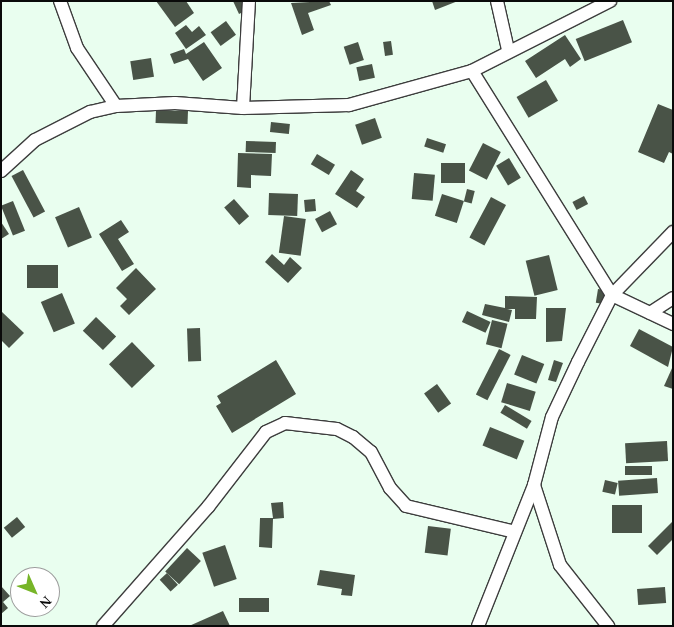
<!DOCTYPE html>
<html>
<head>
<meta charset="utf-8">
<style>
  body { margin:0 }
  #map { position:relative; width:674px; height:627px; overflow:hidden; background:#e9feef; font-family:Georgia,serif }
  div>[style] { position:absolute }
  .building>* { inset:0; background:#495347; transform-origin:0 0 }
  .roads { filter:drop-shadow(1px 0 #3d3d3d) drop-shadow(-1px 0 #3d3d3d) drop-shadow(0 1px #3d3d3d) drop-shadow(0 -1px #3d3d3d) }
  .street>* { height:12px; margin:-6px; padding:0 6px; transform-origin:6px; border-radius:6px; background:#fff }
  span { translate:-50% -50%; white-space:nowrap; text-align:center; line-height:1.15; -webkit-text-stroke:5px #fff; paint-order:stroke }
  .frame { position:absolute; inset:0; border:2px solid #0a0a0a; pointer-events:none }
  .north { position:absolute; left:10px; top:567px; width:50px; height:50px; box-sizing:border-box; background:#fff; border:1px solid #9d9d9d; border-radius:50%; rotate:134deg; font-size:14px; font-weight:700; line-height:20px; text-align:center; color:#0a0a0a }
  .north::after { content:''; display:block; margin:auto; width:18px; height:22px; background:#77b528; clip-path:polygon(50% 0,100% 100%,50% 72%,0 100%) }
</style>
</head>
<body>
<div id="map">
  <div class="building">
    <i style="clip-path:polygon(156px 1px,186px 1px,194px 13px,175px 27px)"></i>
    <i style="clip-path:polygon(233px 1px,246px 1px,249px 9px,239px 14px)"></i>
    <i style="clip-path:polygon(329px 1px,331px 5px,308px 13px,314px 30px,302px 35px,291px 3px)"></i>
    <i style="clip-path:polygon(432px 1px,458px 1px,435px 10px)"></i>
    <i style="left:623px;top:20px;width:24px;height:51px;rotate:68deg"></i>
    <i style="left:226px;top:21px;width:17px;height:19px;rotate:54deg"></i>
    <i style="clip-path:polygon(186px 25px,192px 32px,199px 26px,206px 35px,186px 49px,175px 33px)"></i>
    <i style="clip-path:polygon(565px 35px,581px 59px,570px 67px,565px 59px,536px 78px,525px 61px)"></i>
    <i style="left:391px;top:41px;width:14px;height:8px;rotate:82deg"></i>
    <i style="clip-path:polygon(204px 42px,222px 68px,203px 81px,188px 59px,174px 64px,170px 54px,184px 49px,186px 54px)"></i>
    <i style="left:358px;top:42px;width:19px;height:15px;rotate:72deg"></i>
    <i style="left:151px;top:58px;width:19px;height:21px;rotate:81deg"></i>
    <i style="left:372px;top:64px;width:14px;height:16px;rotate:78deg"></i>
    <i style="left:546px;top:80px;width:24px;height:34px;rotate:60deg"></i>
    <i style="clip-path:polygon(658px 104px,673px 110px,673px 154px,669px 152px,664px 163px,638px 152px)"></i>
    <i style="left:156px;top:110px;width:32px;height:13px;rotate:2deg"></i>
    <i style="left:375px;top:118px;width:21px;height:21px;rotate:71deg"></i>
    <i style="left:271px;top:122px;width:19px;height:10px;rotate:6deg"></i>
    <i style="left:427px;top:138px;width:20px;height:9px;rotate:18deg"></i>
    <i style="left:246px;top:141px;width:30px;height:11px;rotate:2deg"></i>
    <i style="left:483px;top:143px;width:20px;height:31px;rotate:27deg"></i>
    <i style="clip-path:polygon(238px 153px,272px 154px,271px 176px,251px 175px,251px 188px,237px 187px)"></i>
    <i style="left:317px;top:154px;width:21px;height:12px;rotate:31deg"></i>
    <i style="left:509px;top:158px;width:23px;height:15px;rotate:59deg"></i>
    <i style="left:441px;top:163px;width:24px;height:20px"></i>
    <i style="left:23px;top:170px;width:47px;height:13px;rotate:62deg"></i>
    <i style="clip-path:polygon(351px 170px,364px 179px,356px 191px,365px 197px,357px 208px,335px 194px)"></i>
    <i style="left:414px;top:173px;width:21px;height:26px;rotate:5deg"></i>
    <i style="left:467px;top:189px;width:8px;height:13px;rotate:14deg"></i>
    <i style="left:269px;top:193px;width:29px;height:22px;rotate:2deg"></i>
    <i style="left:442px;top:194px;width:23px;height:23px;rotate:18deg"></i>
    <i style="left:584px;top:196px;width:9px;height:13px;rotate:63deg"></i>
    <i style="left:491px;top:197px;width:17px;height:46px;rotate:28deg"></i>
    <i style="left:234px;top:199px;width:23px;height:13px;rotate:49deg"></i>
    <i style="left:315px;top:199px;width:12px;height:11px;rotate:85deg"></i>
    <i style="left:13px;top:201px;width:32px;height:13px;rotate:68deg"></i>
    <i style="left:79px;top:207px;width:33px;height:26px;rotate:67deg"></i>
    <i style="left:330px;top:211px;width:15px;height:17px;rotate:62deg"></i>
    <i style="left:284px;top:216px;width:22px;height:37px;rotate:8deg"></i>
    <i style="clip-path:polygon(121px 220px,129px 232px,118px 239px,134px 264px,122px 271px,99px 234px)"></i>
    <i style="clip-path:polygon(1px 222px,9px 234px,1px 239px)"></i>
    <i style="clip-path:polygon(272px 254px,284px 265px,290px 257px,302px 268px,288px 283px,265px 262px)"></i>
    <i style="left:549px;top:255px;width:36px;height:24px;rotate:76deg"></i>
    <i style="left:27px;top:265px;width:31px;height:23px"></i>
    <i style="clip-path:polygon(136px 268px,156px 289px,129px 315px,120px 306px,127px 299px,116px 288px)"></i>
    <i style="left:598px;top:289px;width:13px;height:14px;rotate:9deg"></i>
    <i style="left:62px;top:293px;width:33px;height:23px;rotate:67deg"></i>
    <i style="clip-path:polygon(505px 296px,537px 297px,536px 319px,515px 319px,515px 309px,507px 309px,512px 310px,509px 322px,482px 315px,485px 304px,505px 308px)"></i>
    <i style="clip-path:polygon(546px 308px,566px 308px,562px 341px,546px 342px)"></i>
    <i style="clip-path:polygon(1px 311px,24px 333px,9px 348px,1px 340px)"></i>
    <i style="left:467px;top:311px;width:26px;height:12px;rotate:25deg"></i>
    <i style="left:96px;top:317px;width:28px;height:19px;rotate:44deg"></i>
    <i style="left:492px;top:320px;width:16px;height:25px;rotate:14deg"></i>
    <i style="left:200px;top:328px;width:33px;height:13px;rotate:88deg"></i>
    <i style="clip-path:polygon(639px 329px,673px 347px,668px 367px,630px 346px)"></i>
    <i style="left:132px;top:342px;width:33px;height:32px;rotate:46deg"></i>
    <i style="left:499px;top:349px;width:13px;height:51px;rotate:27deg"></i>
    <i style="left:522px;top:355px;width:24px;height:21px;rotate:22deg"></i>
    <i style="clip-path:polygon(276px 360px,296px 394px,232px 433px,216px 406px,221px 403px,217px 396px)"></i>
    <i style="clip-path:polygon(554px 360px,563px 363px,556px 382px,548px 380px)"></i>
    <i style="clip-path:polygon(673px 366px,673px 389px,664px 386px)"></i>
    <i style="left:507px;top:383px;width:30px;height:20px;rotate:17deg"></i>
    <i style="left:437px;top:384px;width:24px;height:16px;rotate:54deg"></i>
    <i style="left:505px;top:405px;width:31px;height:9px;rotate:31deg"></i>
    <i style="left:490px;top:427px;width:37px;height:20px;rotate:22deg"></i>
    <i style="left:667px;top:441px;width:20px;height:42px;rotate:87deg"></i>
    <i style="left:625px;top:466px;width:27px;height:9px"></i>
    <i style="left:657px;top:478px;width:15px;height:39px;rotate:86deg"></i>
    <i style="left:605px;top:480px;width:13px;height:12px;rotate:13deg"></i>
    <i style="clip-path:polygon(283px 502px,284px 518px,273px 519px,272px 548px,259px 547px,260px 518px,273px 518px,271px 503px)"></i>
    <i style="left:612px;top:505px;width:30px;height:28px"></i>
    <i style="left:17px;top:517px;width:13px;height:17px;rotate:51deg"></i>
    <i style="clip-path:polygon(673px 521px,673px 539px,657px 555px,648px 546px)"></i>
    <i style="left:428px;top:526px;width:23px;height:27px;rotate:7deg"></i>
    <i style="left:225px;top:545px;width:36px;height:24px;rotate:71deg"></i>
    <i style="left:187px;top:548px;width:19px;height:32px;rotate:43deg"></i>
    <i style="clip-path:polygon(320px 570px,355px 575px,352px 596px,341px 595px,342px 589px,317px 585px)"></i>
    <i style="left:167px;top:573px;width:16px;height:10px;rotate:47deg"></i>
    <i style="clip-path:polygon(1px 586px,10px 596px,3px 602px,8px 608px,1px 614px)"></i>
    <i style="left:665px;top:587px;width:16px;height:28px;rotate:86deg"></i>
    <i style="left:239px;top:598px;width:30px;height:14px"></i>
    <i style="clip-path:polygon(223px 611px,230px 626px,189px 626px)"></i>
  </div>
  <div class="roads">
    <div class="street">
      <i style="left:60px;top:1px;width:50px;rotate:70.1deg"></i>
      <i style="left:77px;top:48px;width:70px;rotate:56.1deg"></i>
      <i style="left:497px;top:1px;width:50px;rotate:77.3deg"></i>
      <i style="left:472px;top:71px;width:264px;rotate:58deg"></i>
      <i style="left:612px;top:295px;width:68px;rotate:25.4deg"></i>
      <i style="left:243px;top:108px;width:107px;rotate:-86.8deg"></i>
      <i style="left:1px;top:171px;width:46px;rotate:-42.4deg"></i>
      <i style="left:35px;top:140px;width:62px;rotate:-27deg"></i>
      <i style="left:90px;top:112px;width:27px;rotate:-13deg"></i>
      <i style="left:116px;top:106px;width:59px;rotate:-2.9deg"></i>
      <i style="left:175px;top:103px;width:68px;rotate:4.2deg"></i>
      <i style="left:243px;top:108px;width:106px;rotate:-1.6deg"></i>
      <i style="left:349px;top:105px;width:128px;rotate:-15.5deg"></i>
      <i style="left:472px;top:71px;width:155px;rotate:-26.9deg"></i>
      <i style="left:650px;top:313px;width:27px;rotate:-33deg"></i>
      <i style="left:534px;top:485px;width:84px;rotate:72deg"></i>
      <i style="left:560px;top:565px;width:78px;rotate:51.8deg"></i>
      <i style="left:103px;top:626px;width:159px;rotate:-48.6deg"></i>
      <i style="left:208px;top:507px;width:95px;rotate:-52.3deg"></i>
      <i style="left:266px;top:432px;width:21px;rotate:-25deg"></i>
      <i style="left:285px;top:423px;width:52px;rotate:6.6deg"></i>
      <i style="left:337px;top:429px;width:18px;rotate:27deg"></i>
      <i style="left:353px;top:437px;width:23px;rotate:40deg"></i>
      <i style="left:371px;top:452px;width:41px;rotate:62.2deg"></i>
      <i style="left:390px;top:488px;width:24px;rotate:48deg"></i>
      <i style="left:406px;top:506px;width:112px;rotate:13.4deg"></i>
      <i style="left:478px;top:626px;width:152px;rotate:-68.3deg"></i>
      <i style="left:534px;top:485px;width:70px;rotate:-75.2deg"></i>
      <i style="left:552px;top:417px;width:61px;rotate:-64.7deg"></i>
      <i style="left:578px;top:362px;width:75px;rotate:-63.1deg"></i>
      <i style="left:612px;top:295px;width:88px;rotate:-45.9deg"></i>
    </div>
  </div>
  <div class="frame"></div>
  <div class="north">N</div>
</div>
</body>
</html>
